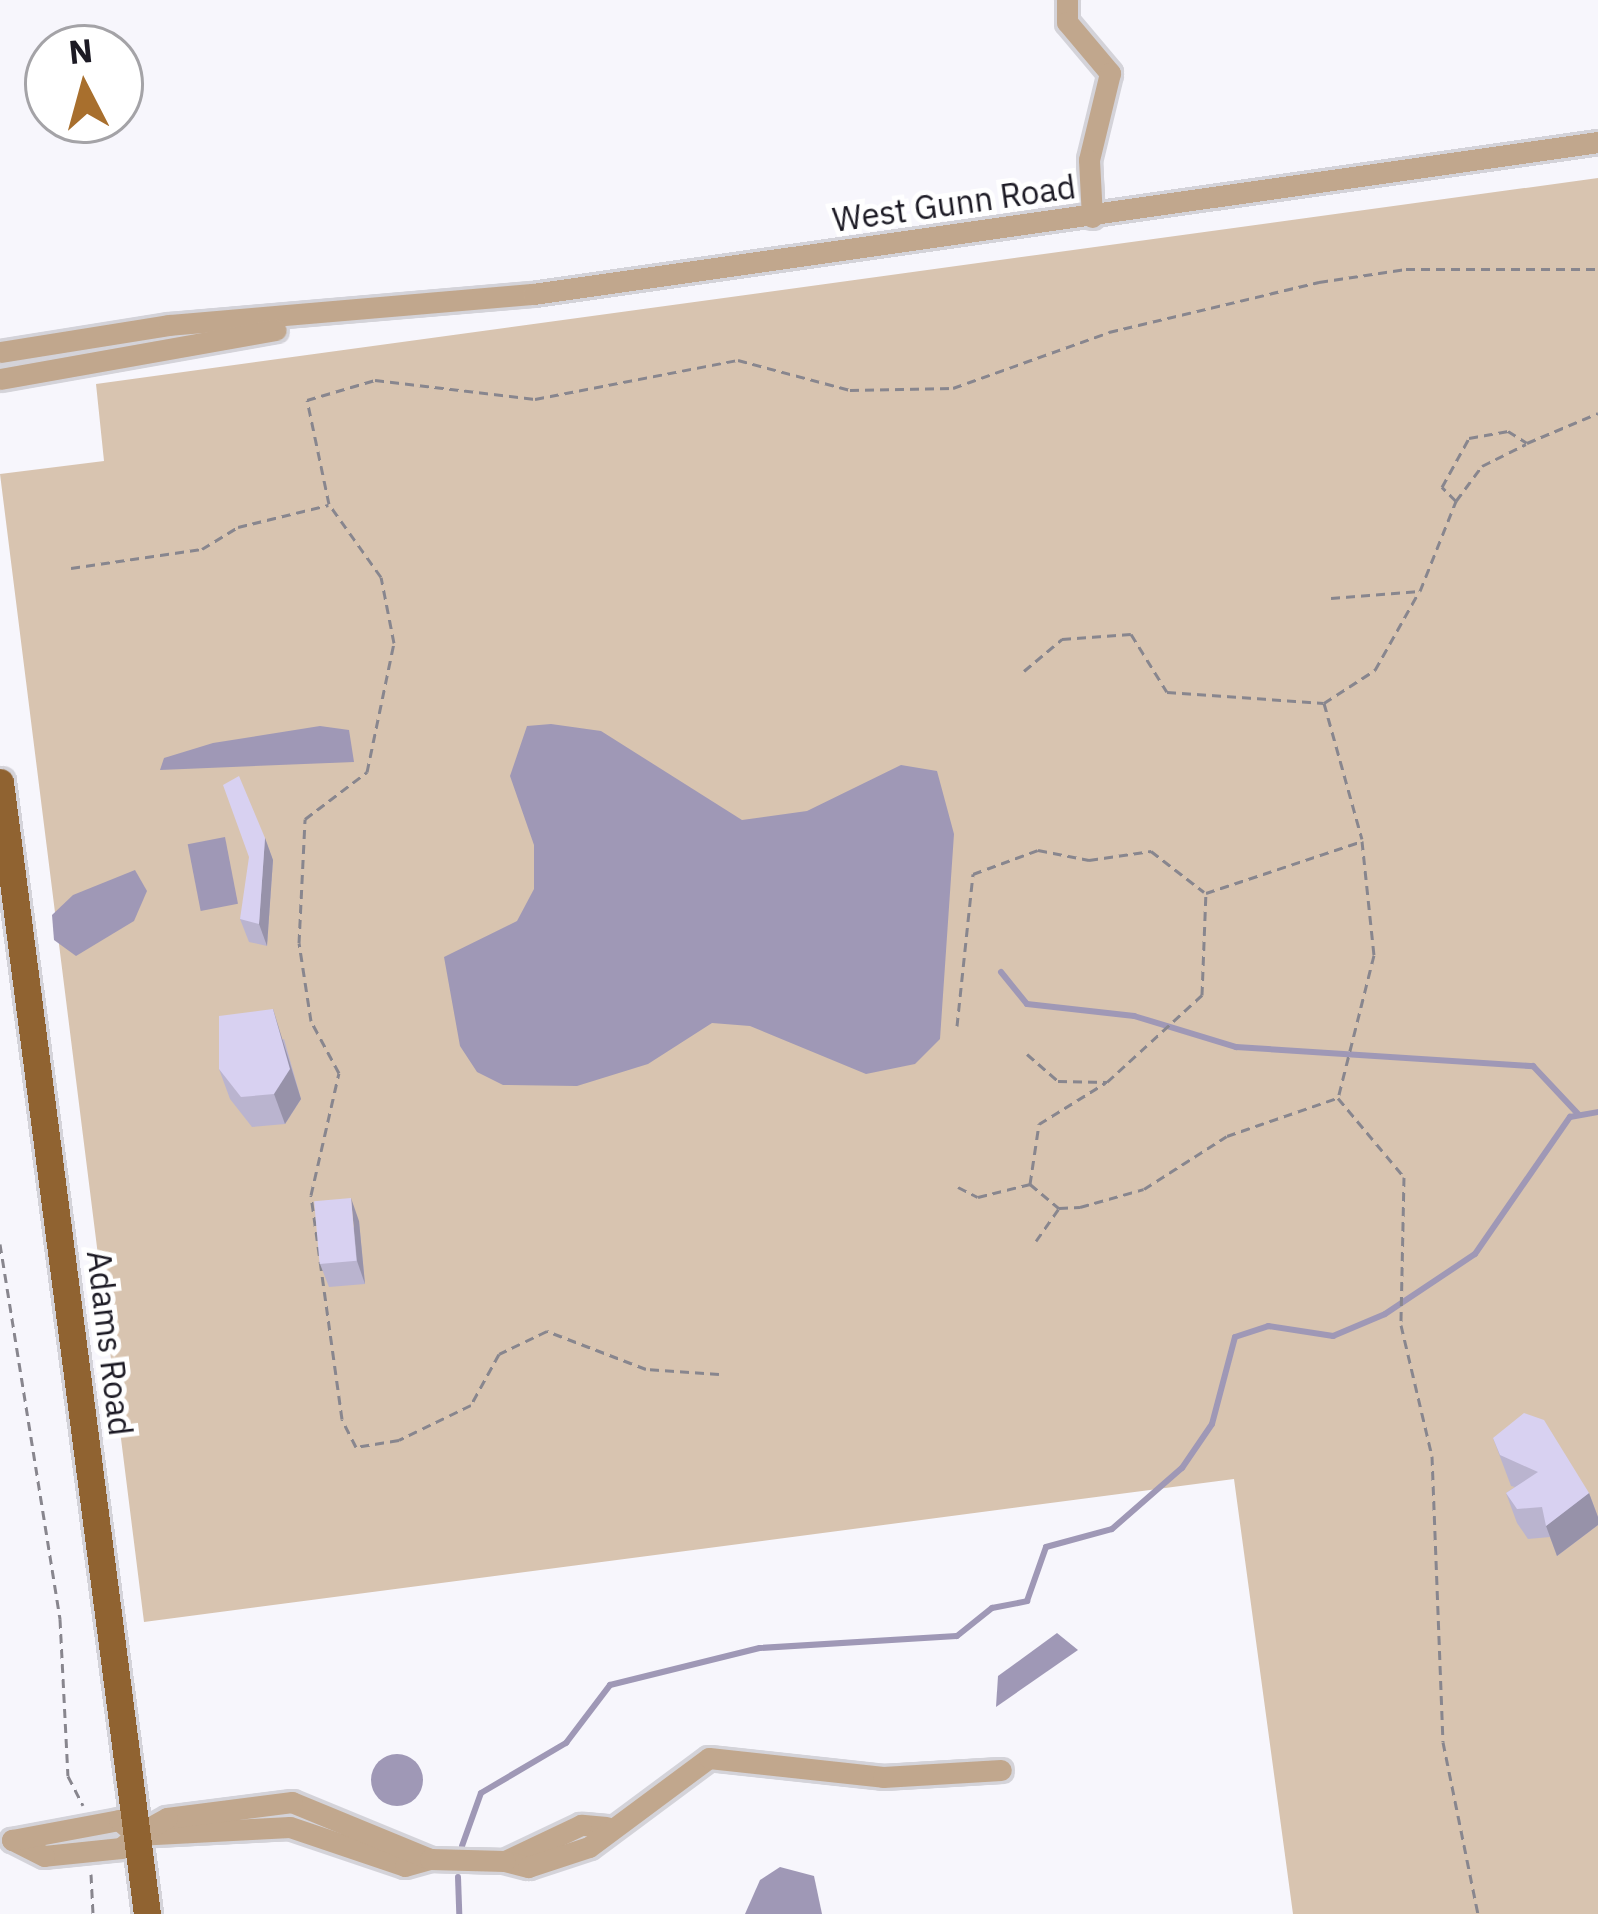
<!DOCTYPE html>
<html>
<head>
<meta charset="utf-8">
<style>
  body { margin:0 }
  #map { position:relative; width:1598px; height:1914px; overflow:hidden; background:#f7f6fc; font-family:"IBM Plex Sans",sans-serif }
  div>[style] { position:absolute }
  .green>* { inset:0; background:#d8c4b0 }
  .water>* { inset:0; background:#9f98b6; transform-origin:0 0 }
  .round { border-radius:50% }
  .stream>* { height:6px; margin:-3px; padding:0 3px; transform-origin:3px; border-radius:3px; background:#9f98b6 }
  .path>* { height:3px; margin-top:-1.5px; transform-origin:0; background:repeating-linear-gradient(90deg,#88868e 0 9px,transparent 0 15px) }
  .roads { filter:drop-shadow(3px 0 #d4d3d9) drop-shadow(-3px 0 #d4d3d9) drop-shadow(0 3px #d4d3d9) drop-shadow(0 -3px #d4d3d9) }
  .minor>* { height:21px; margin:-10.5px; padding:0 10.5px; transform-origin:10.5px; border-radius:10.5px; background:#c1a78d }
  .major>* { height:27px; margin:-13.5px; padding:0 13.5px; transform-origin:13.5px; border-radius:13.5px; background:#906331 }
  .wall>* { inset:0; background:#bab4cf }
  .shaded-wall>* { inset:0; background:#9792a9 }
  .building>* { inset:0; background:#d8d1f1; transform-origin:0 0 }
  span { translate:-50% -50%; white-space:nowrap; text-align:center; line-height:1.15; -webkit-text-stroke:10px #fff; paint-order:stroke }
  .street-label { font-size:33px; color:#1c1a24 }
  .north { position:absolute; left:24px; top:24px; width:120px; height:120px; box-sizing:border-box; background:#fff; border:3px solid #a4a3a7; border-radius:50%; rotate:354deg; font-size:33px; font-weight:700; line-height:48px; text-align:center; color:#1c1a24 }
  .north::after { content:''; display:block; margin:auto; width:42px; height:54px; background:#a86f2d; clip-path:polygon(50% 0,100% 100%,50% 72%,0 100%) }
</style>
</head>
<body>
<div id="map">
  <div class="green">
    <i style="clip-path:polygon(1598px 178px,1598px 1914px,1293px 1914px,1234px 1479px,144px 1622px,0 474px,104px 461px,96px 384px)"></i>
  </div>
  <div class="water">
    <i style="clip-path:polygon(551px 724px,601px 731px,742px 820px,807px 811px,901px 765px,937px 771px,954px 834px,940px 1039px,915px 1064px,866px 1074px,750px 1026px,712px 1023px,648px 1064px,577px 1086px,503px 1085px,477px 1072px,460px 1046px,444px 957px,517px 921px,534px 889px,534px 845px,510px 776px,527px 726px)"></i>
    <i style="clip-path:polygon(320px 726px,349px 730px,354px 762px,160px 770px,164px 758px,213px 743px)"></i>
    <i style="left:225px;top:837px;width:68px;height:38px;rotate:79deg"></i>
    <i style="clip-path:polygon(135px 870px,147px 891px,134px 921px,76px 956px,54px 940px,52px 915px,73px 895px)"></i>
    <i style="clip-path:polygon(1057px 1633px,1078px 1650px,996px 1707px,998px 1676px)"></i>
    <i class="round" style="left:371px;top:1754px;width:52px;height:52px"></i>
    <i style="clip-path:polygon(780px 1867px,814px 1876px,822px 1914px,745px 1914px,760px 1880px)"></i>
  </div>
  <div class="stream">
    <i style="left:1001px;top:972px;width:41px;rotate:50.9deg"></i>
    <i style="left:1027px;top:1004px;width:108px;rotate:6.4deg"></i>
    <i style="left:1134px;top:1016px;width:107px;rotate:16.9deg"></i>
    <i style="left:1236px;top:1047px;width:298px;rotate:3.7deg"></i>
    <i style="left:1533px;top:1066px;width:66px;rotate:46.8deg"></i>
    <i style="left:462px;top:1846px;width:56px;rotate:-70.3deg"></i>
    <i style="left:481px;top:1793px;width:99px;rotate:-30.5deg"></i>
    <i style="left:566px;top:1743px;width:73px;rotate:-52.8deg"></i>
    <i style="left:610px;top:1685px;width:154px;rotate:-13.9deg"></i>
    <i style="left:760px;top:1648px;width:197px;rotate:-3.5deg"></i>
    <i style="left:957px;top:1636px;width:45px;rotate:-38.7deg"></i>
    <i style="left:992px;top:1608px;width:36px;rotate:-11deg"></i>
    <i style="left:1027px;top:1601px;width:57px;rotate:-70.6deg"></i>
    <i style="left:1046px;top:1547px;width:68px;rotate:-15.3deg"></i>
    <i style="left:1112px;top:1529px;width:93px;rotate:-41.1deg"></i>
    <i style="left:1182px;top:1468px;width:53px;rotate:-55.7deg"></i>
    <i style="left:1212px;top:1424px;width:90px;rotate:-75.2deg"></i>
    <i style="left:1235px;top:1337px;width:35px;rotate:-18deg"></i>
    <i style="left:1268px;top:1326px;width:66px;rotate:8.7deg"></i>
    <i style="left:1333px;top:1336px;width:56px;rotate:-22.9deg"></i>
    <i style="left:1385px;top:1314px;width:108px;rotate:-33.7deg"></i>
    <i style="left:1475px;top:1254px;width:167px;rotate:-55.3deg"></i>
    <i style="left:1570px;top:1117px;width:28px;rotate:-10deg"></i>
    <i style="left:458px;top:1877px;width:37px;rotate:88deg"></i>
  </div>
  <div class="path">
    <i style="left:1456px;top:501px;width:44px;rotate:-53.4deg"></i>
    <i style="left:1482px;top:466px;width:49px;rotate:-26.6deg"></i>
    <i style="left:71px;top:568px;width:132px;rotate:-8.3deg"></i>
    <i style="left:202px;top:549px;width:42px;rotate:-31.4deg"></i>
    <i style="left:238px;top:527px;width:93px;rotate:-13.7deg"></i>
    <i style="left:1331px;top:598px;width:89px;rotate:-4.5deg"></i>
    <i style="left:1420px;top:591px;width:97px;rotate:-68.2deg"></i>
    <i style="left:1456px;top:501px;width:20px;rotate:-135deg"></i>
    <i style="left:1442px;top:487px;width:56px;rotate:-61.1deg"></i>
    <i style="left:1469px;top:438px;width:40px;rotate:-10deg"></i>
    <i style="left:1508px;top:431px;width:22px;rotate:32deg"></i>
    <i style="left:1527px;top:443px;width:77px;rotate:-22.9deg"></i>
    <i style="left:1024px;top:671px;width:50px;rotate:-40.1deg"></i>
    <i style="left:1062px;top:639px;width:69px;rotate:-4.1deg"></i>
    <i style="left:1131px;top:634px;width:68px;rotate:58.2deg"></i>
    <i style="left:1167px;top:692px;width:157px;rotate:4deg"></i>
    <i style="left:1324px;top:703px;width:141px;rotate:74.4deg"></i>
    <i style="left:1324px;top:703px;width:61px;rotate:-32.9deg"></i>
    <i style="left:1375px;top:670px;width:90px;rotate:-60.6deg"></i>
    <i style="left:957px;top:1026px;width:153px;rotate:-84deg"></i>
    <i style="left:973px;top:874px;width:69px;rotate:-20.3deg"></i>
    <i style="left:1038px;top:850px;width:52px;rotate:11.1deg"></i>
    <i style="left:1089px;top:860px;width:63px;rotate:-8.3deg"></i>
    <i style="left:1151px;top:851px;width:67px;rotate:37.7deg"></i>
    <i style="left:1027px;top:1054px;width:41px;rotate:41.1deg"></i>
    <i style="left:1058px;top:1081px;width:49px;rotate:1.2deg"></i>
    <i style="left:1107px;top:1082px;width:129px;rotate:-42.5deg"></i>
    <i style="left:1202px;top:995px;width:102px;rotate:-87.8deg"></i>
    <i style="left:1206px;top:893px;width:164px;rotate:-18.4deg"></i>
    <i style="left:1362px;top:841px;width:115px;rotate:84deg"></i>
    <i style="left:1374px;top:955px;width:147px;rotate:104.1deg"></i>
    <i style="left:1338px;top:1098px;width:103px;rotate:50.1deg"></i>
    <i style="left:1404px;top:1177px;width:148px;rotate:91.2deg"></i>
    <i style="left:1401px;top:1325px;width:135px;rotate:76.7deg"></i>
    <i style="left:1432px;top:1456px;width:286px;rotate:87.8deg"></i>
    <i style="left:1443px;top:1742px;width:176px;rotate:78.5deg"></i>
    <i style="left:1030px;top:1184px;width:61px;rotate:-81.5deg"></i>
    <i style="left:1039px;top:1124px;width:78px;rotate:-31.8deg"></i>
    <i style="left:958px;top:1187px;width:22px;rotate:27deg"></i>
    <i style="left:978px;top:1197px;width:54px;rotate:-14deg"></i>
    <i style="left:1030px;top:1184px;width:38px;rotate:40deg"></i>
    <i style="left:1059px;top:1208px;width:21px;rotate:-3deg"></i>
    <i style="left:1080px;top:1207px;width:66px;rotate:-15.7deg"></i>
    <i style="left:1144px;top:1189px;width:98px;rotate:-32.6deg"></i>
    <i style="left:1227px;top:1136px;width:116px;rotate:-19.1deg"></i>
    <i style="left:1036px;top:1241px;width:39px;rotate:-55deg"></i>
    <i style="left:0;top:1244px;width:380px;rotate:80.9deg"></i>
    <i style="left:60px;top:1619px;width:157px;rotate:87.1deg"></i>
    <i style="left:68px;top:1776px;width:33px;rotate:63deg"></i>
    <i style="left:719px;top:1374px;width:73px;rotate:-176.1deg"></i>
    <i style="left:646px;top:1369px;width:106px;rotate:-159deg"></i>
    <i style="left:547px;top:1331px;width:53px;rotate:154.4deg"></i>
    <i style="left:499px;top:1354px;width:58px;rotate:118.8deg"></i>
    <i style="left:471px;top:1405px;width:80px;rotate:154.1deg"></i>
    <i style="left:399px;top:1440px;width:44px;rotate:170.8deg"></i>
    <i style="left:356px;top:1447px;width:31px;rotate:-117deg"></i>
    <i style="left:342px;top:1419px;width:226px;rotate:-97.9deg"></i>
    <i style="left:311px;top:1195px;width:125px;rotate:-77.1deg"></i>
    <i style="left:339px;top:1073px;width:59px;rotate:-118.3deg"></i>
    <i style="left:311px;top:1021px;width:79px;rotate:-98.7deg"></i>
    <i style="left:299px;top:943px;width:124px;rotate:-87.2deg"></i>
    <i style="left:305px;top:819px;width:78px;rotate:-37.2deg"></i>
    <i style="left:367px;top:772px;width:132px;rotate:-78.2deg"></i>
    <i style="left:394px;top:643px;width:67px;rotate:-101.1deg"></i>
    <i style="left:381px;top:577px;width:90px;rotate:-125.5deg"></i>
    <i style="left:329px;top:504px;width:106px;rotate:-101.9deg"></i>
    <i style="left:307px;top:400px;width:71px;rotate:-16.4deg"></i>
    <i style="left:375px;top:380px;width:161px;rotate:6.8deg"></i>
    <i style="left:535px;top:399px;width:207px;rotate:-10.9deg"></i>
    <i style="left:738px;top:360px;width:116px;rotate:15deg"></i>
    <i style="left:850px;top:390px;width:103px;rotate:-1.1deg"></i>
    <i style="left:953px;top:388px;width:166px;rotate:-19.7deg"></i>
    <i style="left:1109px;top:332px;width:216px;rotate:-13.4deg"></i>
    <i style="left:1319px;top:282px;width:88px;rotate:-8.5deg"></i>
    <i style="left:1406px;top:269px;width:192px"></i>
    <i style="left:91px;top:1874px;width:40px;rotate:87.1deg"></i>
  </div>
  <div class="roads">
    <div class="minor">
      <i style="left:1067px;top:0;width:22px;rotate:90deg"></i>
      <i style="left:1067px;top:22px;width:67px;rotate:49.9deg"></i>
      <i style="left:1110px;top:73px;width:89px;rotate:103.6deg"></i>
      <i style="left:1089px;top:160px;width:57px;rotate:87deg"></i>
      <i style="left:0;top:352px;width:171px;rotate:-9.1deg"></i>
      <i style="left:169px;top:325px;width:365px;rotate:-4.9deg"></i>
      <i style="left:533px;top:294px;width:1076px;rotate:-8.12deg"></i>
      <i style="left:0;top:379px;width:280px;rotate:-10.1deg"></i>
      <i style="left:606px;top:1827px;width:25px;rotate:-175deg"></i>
      <i style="left:581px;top:1825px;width:84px;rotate:154.7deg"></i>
      <i style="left:505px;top:1861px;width:24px;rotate:15deg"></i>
      <i style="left:528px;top:1867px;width:64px;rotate:-18.2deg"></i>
      <i style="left:589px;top:1847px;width:149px;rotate:-36.6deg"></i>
      <i style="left:709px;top:1758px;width:175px;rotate:6.2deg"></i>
      <i style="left:883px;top:1777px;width:118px;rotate:-3.4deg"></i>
      <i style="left:136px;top:1835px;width:154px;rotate:-3deg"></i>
      <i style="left:290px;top:1827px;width:121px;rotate:18.7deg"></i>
      <i style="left:405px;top:1866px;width:26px;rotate:-16deg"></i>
      <i style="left:430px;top:1859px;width:149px;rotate:-157.6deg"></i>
      <i style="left:292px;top:1802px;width:126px;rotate:172.7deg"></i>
      <i style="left:167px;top:1818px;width:35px;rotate:151deg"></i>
      <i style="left:136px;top:1835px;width:20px;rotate:139deg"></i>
      <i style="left:121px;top:1848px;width:77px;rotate:174.1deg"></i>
      <i style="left:44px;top:1856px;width:36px;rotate:-153deg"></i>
      <i style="left:12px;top:1840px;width:109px;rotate:-10.6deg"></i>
      <i style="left:119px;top:1820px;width:23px;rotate:41deg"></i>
      <i style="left:430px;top:1859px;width:75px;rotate:1.5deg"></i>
    </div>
    <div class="major">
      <i style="left:0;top:782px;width:1142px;rotate:82.6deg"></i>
    </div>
  </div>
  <div class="wall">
    <i style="clip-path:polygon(265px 838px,273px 860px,267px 946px,249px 942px,240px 919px)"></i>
    <i style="clip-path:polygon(284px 1039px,301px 1099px,285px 1124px,252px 1127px,230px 1099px,219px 1069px)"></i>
    <i style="clip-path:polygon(359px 1221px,365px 1284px,329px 1287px,320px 1264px)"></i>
    <i style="clip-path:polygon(1493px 1438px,1589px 1493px,1598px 1517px,1598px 1525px,1557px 1556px,1550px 1537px,1528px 1539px,1517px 1523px,1506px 1493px,1515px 1487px,1511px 1486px)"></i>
  </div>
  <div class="shaded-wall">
    <i style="clip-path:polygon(265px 838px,273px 860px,267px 946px,259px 924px)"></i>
    <i style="clip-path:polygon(273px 1009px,301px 1099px,285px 1124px,274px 1094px)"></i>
    <i style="clip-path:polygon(351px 1198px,359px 1221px,365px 1284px,357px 1261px)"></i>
    <i style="clip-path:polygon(1589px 1493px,1598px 1517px,1598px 1525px,1557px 1556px,1546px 1526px)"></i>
  </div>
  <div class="building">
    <i style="clip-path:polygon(239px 776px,265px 838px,259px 924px,240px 919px,249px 857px,223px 785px)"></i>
    <i style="clip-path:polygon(273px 1009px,290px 1069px,274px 1094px,241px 1097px,219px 1069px,219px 1016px)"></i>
    <i style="left:351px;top:1198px;width:63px;height:37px;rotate:85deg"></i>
    <i style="clip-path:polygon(1524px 1413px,1544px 1420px,1589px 1493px,1546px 1526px,1542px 1507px,1517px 1509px,1506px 1493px,1538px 1472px,1500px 1455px,1493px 1438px)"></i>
  </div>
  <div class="street-label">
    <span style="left:954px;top:203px;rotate:-8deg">West Gunn Road</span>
    <span style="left:110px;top:1343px;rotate:83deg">Adams Road</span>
  </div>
  <div class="north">N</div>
</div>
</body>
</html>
